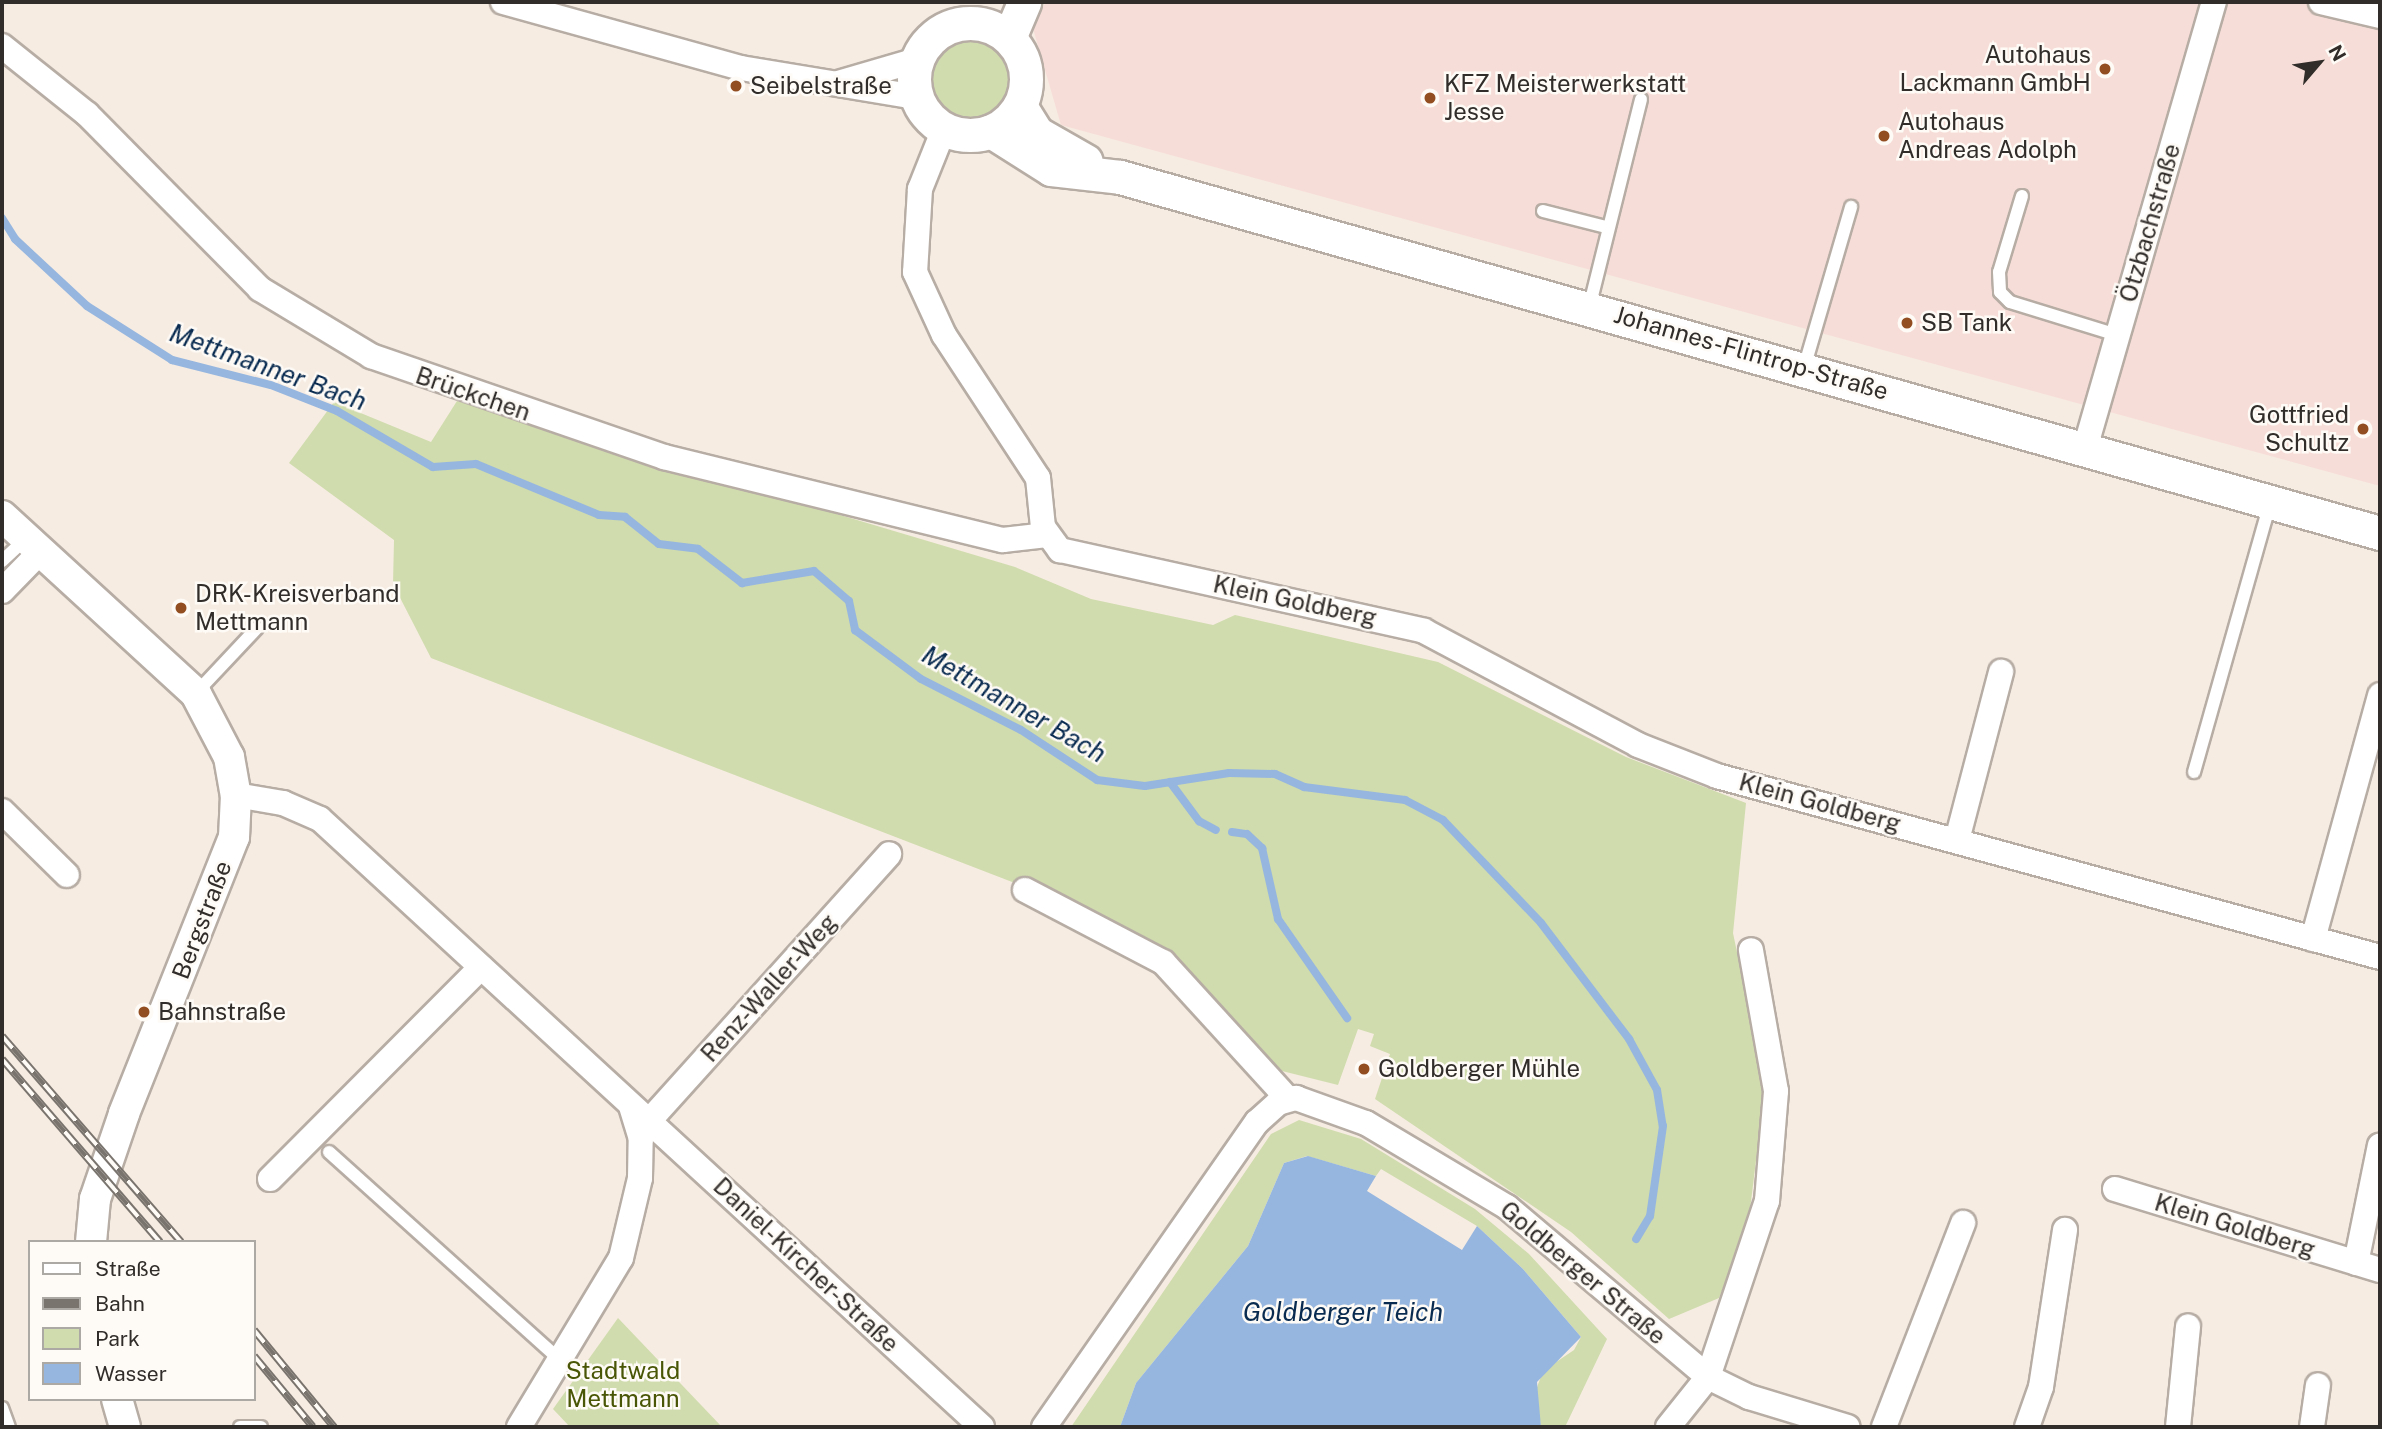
<!DOCTYPE html>
<html>
<head>
<meta charset="utf-8">
<style>
  body { margin:0 }
  #map { position:relative; width:2382px; height:1429px; overflow:hidden; background:#f6ece2; font-family:"Public Sans",sans-serif }
  div>[style] { position:absolute }
  .commercial>* { inset:0; background:#f7ddd7 }
  .green>* { inset:0; background:#d0dcad }
  .round { border-radius:50% }
  .water>* { inset:0; background:#96b6df }
  .stream>* { height:8px; margin:-4px; padding:0 4px; transform-origin:4px; border-radius:4px; background:#96b6df }
  .roads { filter:drop-shadow(2px 0 #b7ada5) drop-shadow(-2px 0 #b7ada5) drop-shadow(0 2px #b7ada5) drop-shadow(0 -2px #b7ada5) }
  .service>* { height:12px; margin:-6px; padding:0 6px; transform-origin:6px; border-radius:6px; background:#fff }
  .minor>* { height:24px; margin:-12px; padding:0 12px; transform-origin:12px; border-radius:12px; background:#fff }
  .tertiary>* { height:30px; margin:-15px; padding:0 15px; transform-origin:15px; border-radius:15px; background:#fff }
  .secondary>* { height:33px; margin:-16.5px; padding:0 16.5px; transform-origin:16.5px; border-radius:16.5px; background:#fff }
  .secondary>.ring { margin:-16.5px; padding:0; box-sizing:content-box; background:none; border:33px solid #fff; border-radius:50% }
  .rail>* { height:8px; margin-top:-4px; transform-origin:0; background:repeating-linear-gradient(90deg,#fefaf6 0 16px,#7a746e 0 32px); box-sizing:border-box; border-block:2px solid #7a746e }
  .dots>* { width:19px; height:19px; translate:-50% -50%; box-sizing:border-box; border:4px solid #fefaf6; border-radius:50% }
  span { translate:-50% -50%; white-space:nowrap; text-align:center; line-height:1.15; -webkit-text-stroke:5px #fefaf6; paint-order:stroke }
  .poi-label { font-size:24px; color:#312d2a }
  .right { translate:-100% -50%; text-align:right }
  .left { translate:0 -50%; text-align:left }
  .street-label { font-size:24px; color:#312d2a }
  .park-label { font-size:24px; color:#495605 }
  .water-label { font-size:26px; color:#092b50; font-style:italic }
  .frame { position:absolute; inset:0; border:4px solid #312d2a; pointer-events:none }
  .legend { position:absolute; left:28px; top:1240px; width:228px; height:161px; box-sizing:border-box; background:#fefaf6; border:2px solid #aca8a4; margin:0; padding:9px 12px; list-style:none; font-size:21px; color:#312d2a }
  .legend li { display:flex; align-items:center; gap:14px; height:35px }
  .legend b { width:35px; border:2px solid #aca8a4 }
  .north { position:absolute; left:2284px; top:28px; width:70px; height:70px; -webkit-text-stroke:5px #fefaf6; paint-order:stroke; rotate:61deg; font-size:19px; font-weight:700; line-height:28px; text-align:center; color:#312d2a }
  .north::after { content:''; display:block; margin:auto; width:24px; height:32px; background:#312d2a; clip-path:polygon(50% 0,100% 100%,50% 72%,0 100%) }
</style>
</head>
<body>
<div id="map">
  <div class="commercial">
    <i style="clip-path:polygon(1046px 2px,2380px 2px,2380px 486px,1061px 125px,1032px 25px)"></i>
  </div>
  <div class="green">
    <i class="round" style="left:927px;top:36px;width:86px;height:86px"></i>
    <i style="clip-path:polygon(457px 401px,1015px 567px,1091px 599px,1213px 625px,1235px 615px,1438px 662px,1626px 757px,1746px 803px,1733px 933px,1765px 1087px,1748px 1226px,1719px 1298px,1669px 1319px,1571px 1232px,1375px 1099px,1390px 1054px,1370px 1046px,1374px 1034px,1358px 1029px,1338px 1085px,1274px 1069px,1158px 949px,1116px 922px,431px 658px,393px 584px,394px 540px,289px 463px,334px 402px,431px 442px)"></i>
    <i style="clip-path:polygon(1299px 1120px,1361px 1139px,1475px 1209px,1529px 1254px,1607px 1339px,1565px 1427px,1541px 1427px,1536px 1390px,1543px 1371px,1574px 1350px,1581px 1337px,1523px 1269px,1477px 1226px,1381px 1169px,1376px 1176px,1307px 1156px,1284px 1163px,1248px 1246px,1136px 1383px,1120px 1427px,1071px 1427px,1271px 1134px)"></i>
    <i style="clip-path:polygon(618px 1318px,722px 1427px,570px 1427px,553px 1409px)"></i>
  </div>
  <div class="water">
    <i style="clip-path:polygon(1308px 1156px,1376px 1176px,1367px 1191px,1462px 1250px,1477px 1226px,1523px 1269px,1581px 1337px,1537px 1382px,1541px 1427px,1120px 1427px,1136px 1383px,1248px 1246px,1284px 1163px)"></i>
  </div>
  <div class="stream">
    <i style="left:2px;top:218px;width:25px;rotate:58deg"></i>
    <i style="left:15px;top:239px;width:98px;rotate:42.9deg"></i>
    <i style="left:87px;top:306px;width:101px;rotate:32.4deg"></i>
    <i style="left:172px;top:360px;width:102px;rotate:14.2deg"></i>
    <i style="left:271px;top:385px;width:71px;rotate:21.5deg"></i>
    <i style="left:337px;top:411px;width:111px;rotate:30.3deg"></i>
    <i style="left:433px;top:467px;width:43px;rotate:-4deg"></i>
    <i style="left:476px;top:464px;width:133px;rotate:22.5deg"></i>
    <i style="left:599px;top:515px;width:26px;rotate:4deg"></i>
    <i style="left:625px;top:517px;width:43px;rotate:38.5deg"></i>
    <i style="left:659px;top:544px;width:39px;rotate:7deg"></i>
    <i style="left:698px;top:549px;width:56px;rotate:37.7deg"></i>
    <i style="left:742px;top:583px;width:73px;rotate:-9.5deg"></i>
    <i style="left:814px;top:571px;width:46px;rotate:40.6deg"></i>
    <i style="left:849px;top:601px;width:30px;rotate:78deg"></i>
    <i style="left:855px;top:630px;width:82px;rotate:36.6deg"></i>
    <i style="left:921px;top:679px;width:112px;rotate:27deg"></i>
    <i style="left:1021px;top:730px;width:91px;rotate:33.3deg"></i>
    <i style="left:1097px;top:780px;width:48px;rotate:7.1deg"></i>
    <i style="left:1145px;top:786px;width:85px;rotate:-8.8deg"></i>
    <i style="left:1229px;top:773px;width:46px;rotate:1.2deg"></i>
    <i style="left:1275px;top:774px;width:32px;rotate:24deg"></i>
    <i style="left:1304px;top:787px;width:102px;rotate:7.3deg"></i>
    <i style="left:1405px;top:800px;width:43px;rotate:27.8deg"></i>
    <i style="left:1443px;top:820px;width:142px;rotate:46.4deg"></i>
    <i style="left:1541px;top:923px;width:146px;rotate:52.8deg"></i>
    <i style="left:1629px;top:1039px;width:58px;rotate:61.2deg"></i>
    <i style="left:1657px;top:1090px;width:36px;rotate:81deg"></i>
    <i style="left:1663px;top:1126px;width:91px;rotate:98.2deg"></i>
    <i style="left:1650px;top:1216px;width:27px;rotate:121deg"></i>
    <i style="left:1170px;top:782px;width:49px;rotate:53.4deg"></i>
    <i style="left:1199px;top:821px;width:19px;rotate:28deg"></i>
    <i style="left:1232px;top:832px;width:15px;rotate:8deg"></i>
    <i style="left:1247px;top:834px;width:21px;rotate:43deg"></i>
    <i style="left:1262px;top:848px;width:73px;rotate:77.3deg"></i>
    <i style="left:1278px;top:919px;width:121px;rotate:55.1deg"></i>
  </div>
  <div class="roads">
    <div class="service">
      <i style="left:2022px;top:196px;width:79px;rotate:106.8deg"></i>
      <i style="left:1999px;top:272px;width:20px;rotate:87deg"></i>
      <i style="left:2000px;top:292px;width:14px;rotate:45deg"></i>
      <i style="left:2010px;top:302px;width:112px;rotate:17.1deg"></i>
      <i style="left:1543px;top:211px;width:65px;rotate:14.3deg"></i>
      <i style="left:1589px;top:308px;width:215px;rotate:-76deg"></i>
      <i style="left:1804px;top:368px;width:168px;rotate:-73.7deg"></i>
      <i style="left:2px;top:561px;width:33px;rotate:-43deg"></i>
      <i style="left:196px;top:693px;width:89px;rotate:-46.8deg"></i>
      <i style="left:2194px;top:772px;width:279px;rotate:-74.2deg"></i>
      <i style="left:329px;top:1152px;width:312px;rotate:42deg"></i>
      <i style="left:2px;top:1408px;width:20px;rotate:70deg"></i>
      <i style="left:240px;top:1427px;width:21px"></i>
    </div>
    <div class="minor">
      <i style="left:503px;top:2px;width:247px;rotate:15.5deg"></i>
      <i style="left:741px;top:68px;width:178px;rotate:9.4deg"></i>
      <i style="left:2321px;top:2px;width:61px;rotate:13.3deg"></i>
      <i style="left:2px;top:46px;width:109px;rotate:38.7deg"></i>
      <i style="left:87px;top:114px;width:246px;rotate:45.3deg"></i>
      <i style="left:260px;top:289px;width:130px;rotate:31.1deg"></i>
      <i style="left:371px;top:356px;width:310px;rotate:19deg"></i>
      <i style="left:664px;top:457px;width:349px;rotate:13.8deg"></i>
      <i style="left:1003px;top:540px;width:44px;rotate:-6.5deg"></i>
      <i style="left:838px;top:83px;width:82px;rotate:-16.2deg"></i>
      <i style="left:944px;top:129px;width:65px;rotate:111.8deg"></i>
      <i style="left:920px;top:189px;width:83px;rotate:93.4deg"></i>
      <i style="left:915px;top:272px;width:69px;rotate:65.3deg"></i>
      <i style="left:944px;top:335px;width:171px;rotate:56.7deg"></i>
      <i style="left:1038px;top:478px;width:49px;rotate:84.2deg"></i>
      <i style="left:1043px;top:527px;width:29px;rotate:54deg"></i>
      <i style="left:1060px;top:550px;width:373px;rotate:12.5deg"></i>
      <i style="left:1424px;top:631px;width:242px;rotate:28deg"></i>
      <i style="left:1638px;top:745px;width:85px;rotate:21.4deg"></i>
      <i style="left:1717px;top:776px;width:687px;rotate:15.27deg"></i>
      <i style="left:2086px;top:445px;width:461px;rotate:-73.9deg"></i>
      <i style="left:2px;top:591px;width:54px;rotate:-45.7deg"></i>
      <i style="left:236px;top:795px;width:48px;rotate:9.7deg"></i>
      <i style="left:283px;top:803px;width:40px;rotate:23.4deg"></i>
      <i style="left:320px;top:819px;width:899px;rotate:42.57deg"></i>
      <i style="left:2px;top:811px;width:91px;rotate:44.6deg"></i>
      <i style="left:1957px;top:840px;width:174px;rotate:-75.3deg"></i>
      <i style="left:1025px;top:890px;width:156px;rotate:27.6deg"></i>
      <i style="left:1163px;top:962px;width:185px;rotate:47.6deg"></i>
      <i style="left:2313px;top:939px;width:253px;rotate:-74.6deg"></i>
      <i style="left:649px;top:1121px;width:359px;rotate:-48deg"></i>
      <i style="left:270px;top:1179px;width:299px;rotate:-45.1deg"></i>
      <i style="left:2115px;top:1189px;width:277px;rotate:17deg"></i>
      <i style="left:2356px;top:1263px;width:120px;rotate:-78.5deg"></i>
      <i style="left:519px;top:1427px;width:197px;rotate:-58.9deg"></i>
      <i style="left:621px;top:1258px;width:82px;rotate:-76.6deg"></i>
      <i style="left:640px;top:1178px;width:39px;rotate:-89deg"></i>
      <i style="left:641px;top:1139px;width:34px;rotate:-107deg"></i>
      <i style="left:1044px;top:1427px;width:372px;rotate:-55.1deg"></i>
      <i style="left:1257px;top:1122px;width:28px;rotate:-42deg"></i>
      <i style="left:1278px;top:1103px;width:19px;rotate:-16deg"></i>
      <i style="left:1296px;top:1098px;width:74px;rotate:19.7deg"></i>
      <i style="left:1366px;top:1123px;width:164px;rotate:30.8deg"></i>
      <i style="left:1507px;top:1207px;width:263px;rotate:40.2deg"></i>
      <i style="left:1708px;top:1377px;width:46px;rotate:26deg"></i>
      <i style="left:1749px;top:1397px;width:103px;rotate:16.9deg"></i>
      <i style="left:1668px;top:1427px;width:64px;rotate:-51.3deg"></i>
      <i style="left:1708px;top:1377px;width:186px;rotate:-71.5deg"></i>
      <i style="left:1767px;top:1201px;width:110px;rotate:-85.3deg"></i>
      <i style="left:1776px;top:1091px;width:143px;rotate:-100.1deg"></i>
      <i style="left:1884px;top:1427px;width:219px;rotate:-68.8deg"></i>
      <i style="left:2027px;top:1427px;width:42px;rotate:-70.7deg"></i>
      <i style="left:2041px;top:1387px;width:159px;rotate:-81.3deg"></i>
      <i style="left:2178px;top:1427px;width:101px;rotate:-84.3deg"></i>
      <i style="left:2312px;top:1427px;width:42px;rotate:-81.9deg"></i>
    </div>
    <div class="tertiary">
      <i style="left:2px;top:516px;width:263px;rotate:42.5deg"></i>
      <i style="left:196px;top:694px;width:71px;rotate:62.4deg"></i>
      <i style="left:229px;top:757px;width:39px;rotate:80deg"></i>
      <i style="left:236px;top:795px;width:42px;rotate:92.7deg"></i>
      <i style="left:234px;top:837px;width:298px;rotate:111.7deg"></i>
      <i style="left:124px;top:1114px;width:90px;rotate:108.8deg"></i>
      <i style="left:95px;top:1199px;width:43px;rotate:95.3deg"></i>
      <i style="left:117px;top:1399px;width:29px;rotate:74deg"></i>
    </div>
    <div class="secondary">
      <i class="ring" style="left:914px;top:23px;width:79px;height:79px"></i>
      <i style="left:1009px;top:38px;width:39px;rotate:-67deg"></i>
      <i style="left:1020px;top:106px;width:32px;rotate:58deg"></i>
      <i style="left:1037px;top:133px;width:56px;rotate:29.7deg"></i>
      <i style="left:991px;top:131px;width:71px;rotate:32.3deg"></i>
      <i style="left:1051px;top:169px;width:69px;rotate:6.6deg"></i>
      <i style="left:1120px;top:177px;width:1309px;rotate:15.78deg"></i>
    </div>
  </div>
  <div class="rail">
    <i style="left:2px;top:1036px;width:273px;rotate:49deg"></i>
    <i style="left:2px;top:1059px;width:242px;rotate:49.2deg"></i>
    <i style="left:254px;top:1330px;width:126px;rotate:50.5deg"></i>
    <i style="left:254px;top:1356px;width:92px;rotate:50.3deg"></i>
  </div>
  <div class="dots">
    <i style="left:2105px;top:69px;background:#924e20"></i>
    <i style="left:736px;top:86px;background:#924e20"></i>
    <i style="left:1430px;top:98px;background:#924e20"></i>
    <i style="left:1884px;top:136px;background:#924e20"></i>
    <i style="left:1907px;top:323px;background:#924e20"></i>
    <i style="left:2363px;top:429px;background:#924e20"></i>
    <i style="left:181px;top:608px;background:#924e20"></i>
    <i style="left:144px;top:1012px;background:#924e20"></i>
    <i style="left:1364px;top:1069px;background:#924e20"></i>
  </div>
  <div class="poi-label">
    <span class="right" style="left:2091px;top:69px">Autohaus<br>Lackmann GmbH</span>
    <span class="left" style="left:1444px;top:98px">KFZ Meisterwerkstatt<br>Jesse</span>
    <span class="left" style="left:750px;top:86px">Seibelstraße</span>
    <span class="left" style="left:1898px;top:136px">Autohaus<br>Andreas Adolph</span>
    <span class="left" style="left:1921px;top:323px">SB Tank</span>
    <span class="right" style="left:2349px;top:429px">Gottfried<br>Schultz</span>
    <span class="left" style="left:195px;top:608px">DRK-Kreisverband<br>Mettmann</span>
    <span class="left" style="left:158px;top:1012px">Bahnstraße</span>
    <span class="left" style="left:1378px;top:1069px">Goldberger Mühle</span>
  </div>
  <div class="street-label">
    <span style="left:2150px;top:223px;rotate:-74deg">Ötzbachstraße</span>
    <span style="left:1751px;top:353px;rotate:16deg">Johannes-Flintrop-Straße</span>
    <span style="left:473px;top:394px;rotate:19deg">Brückchen</span>
    <span style="left:1295px;top:601px;rotate:12deg">Klein Goldberg</span>
    <span style="left:1820px;top:803px;rotate:15deg">Klein Goldberg</span>
    <span style="left:202px;top:920px;rotate:-69deg">Bergstraße</span>
    <span style="left:769px;top:988px;rotate:-48deg">Renz-Waller-Weg</span>
    <span style="left:2235px;top:1226px;rotate:17deg">Klein Goldberg</span>
    <span style="left:806px;top:1265px;rotate:43deg">Daniel-Kircher-Straße</span>
    <span style="left:1583px;top:1273px;rotate:40deg">Goldberger Straße</span>
  </div>
  <div class="park-label">
    <span style="left:623px;top:1385px">Stadtwald<br>Mettmann</span>
  </div>
  <div class="water-label">
    <span style="left:268px;top:367px;rotate:20deg">Mettmanner Bach</span>
    <span style="left:1014px;top:704px;rotate:30deg">Mettmanner Bach</span>
    <span style="left:1343px;top:1312px">Goldberger Teich</span>
  </div>
  <div class="frame"></div>
  <ul class="legend">
  <li><b style="height:9px;background:#fff"></b>Straße</li>
  <li><b style="height:9px;background:#7a746e"></b>Bahn</li>
  <li><b style="height:19px;background:#d0dcad"></b>Park</li>
  <li><b style="height:19px;background:#96b6df"></b>Wasser</li>
  </ul>
  <div class="north">N</div>
</div>
</body>
</html>
